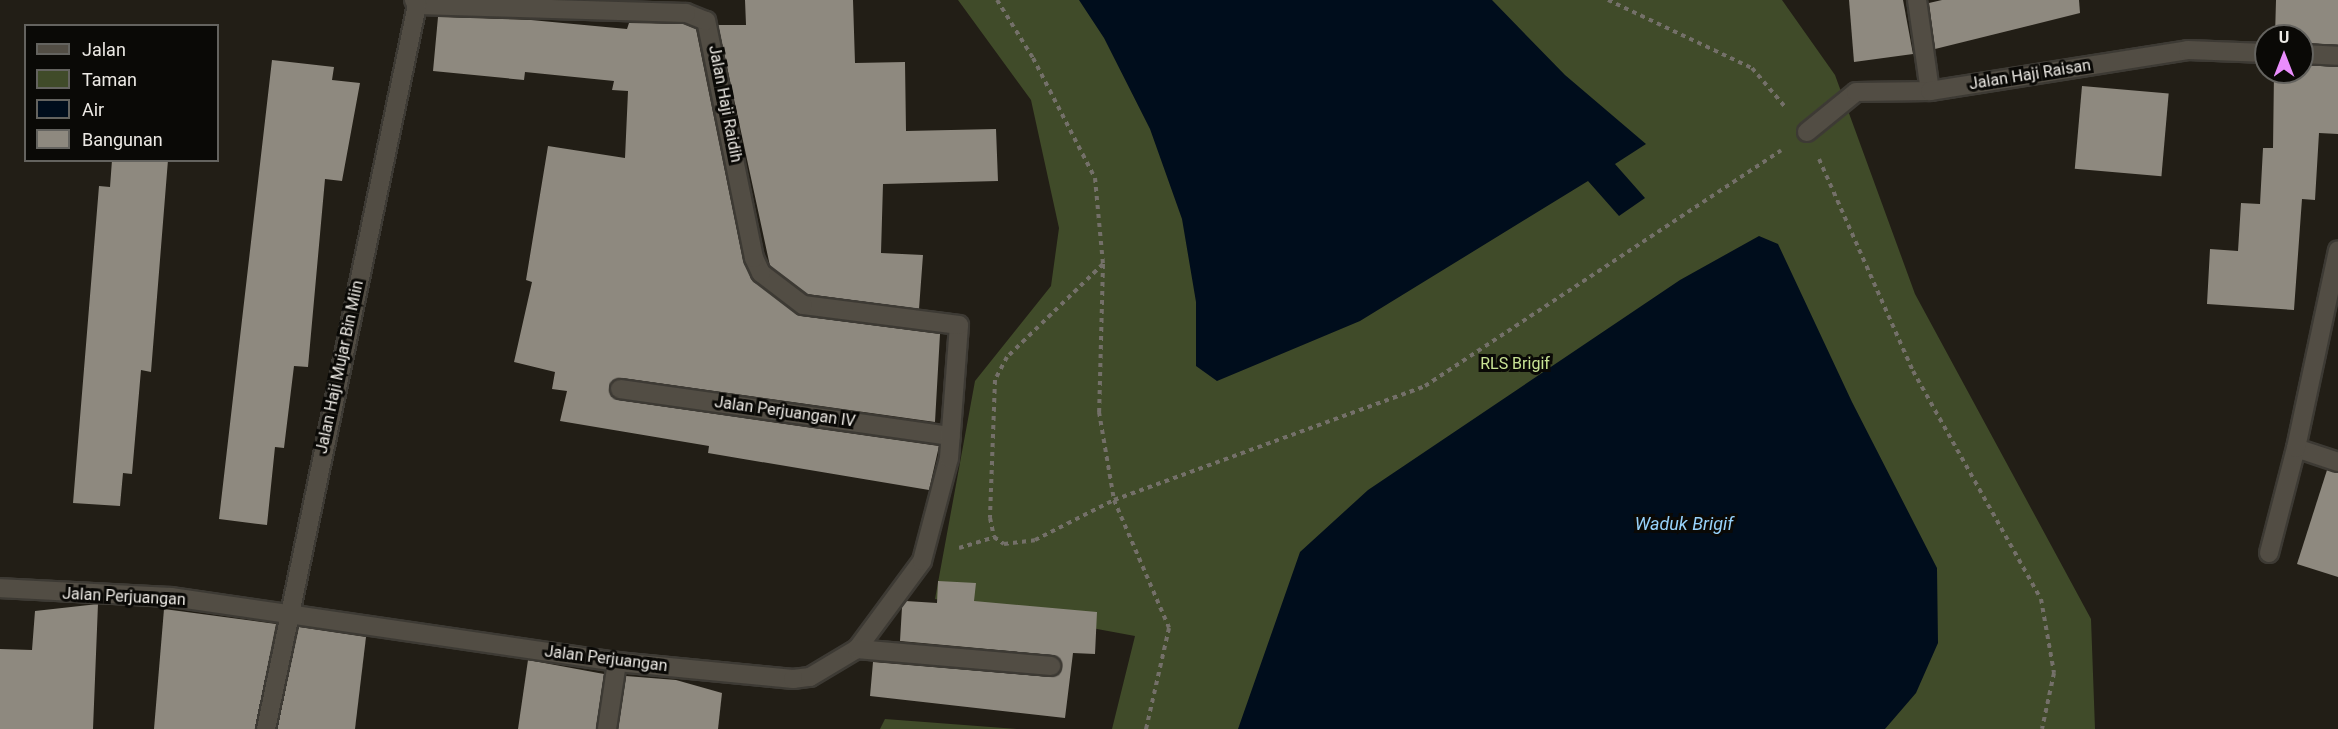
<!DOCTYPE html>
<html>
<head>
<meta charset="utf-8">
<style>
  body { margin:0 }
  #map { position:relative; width:2338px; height:729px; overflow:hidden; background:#221e16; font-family:Roboto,sans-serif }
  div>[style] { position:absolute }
  .green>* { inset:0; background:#404b29 }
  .water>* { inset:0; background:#000d1c }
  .building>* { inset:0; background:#8e897f; transform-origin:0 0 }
  .path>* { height:4px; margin-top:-2px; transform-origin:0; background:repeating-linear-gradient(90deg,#747069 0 4.5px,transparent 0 9px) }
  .roads { filter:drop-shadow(2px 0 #3d3a34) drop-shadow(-2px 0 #3d3a34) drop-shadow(0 2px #3d3a34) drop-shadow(0 -2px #3d3a34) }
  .minor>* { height:18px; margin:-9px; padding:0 9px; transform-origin:9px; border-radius:9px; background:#524d44 }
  span { translate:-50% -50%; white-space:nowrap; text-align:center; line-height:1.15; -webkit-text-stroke:6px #0a0906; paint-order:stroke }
  .street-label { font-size:16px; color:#ece9e4 }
  .park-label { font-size:16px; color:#c9e395 }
  .water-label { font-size:18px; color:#97d2fb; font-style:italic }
  .legend { position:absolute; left:24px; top:24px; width:195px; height:138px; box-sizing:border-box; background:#0a0906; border:2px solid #64635f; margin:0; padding:8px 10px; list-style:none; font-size:18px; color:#ece9e4 }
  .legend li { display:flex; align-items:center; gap:12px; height:30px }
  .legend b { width:30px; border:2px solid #64635f }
  .north { position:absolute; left:2254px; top:24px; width:60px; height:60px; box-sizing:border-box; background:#0a0906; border:2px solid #64635f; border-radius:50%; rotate:0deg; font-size:16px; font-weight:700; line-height:24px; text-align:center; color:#ece9e4 }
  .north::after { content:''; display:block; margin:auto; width:21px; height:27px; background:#ea8dfd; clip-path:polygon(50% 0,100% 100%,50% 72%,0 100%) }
</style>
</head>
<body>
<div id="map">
  <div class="green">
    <i style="clip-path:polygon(958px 0,1782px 0,1835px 75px,1915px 294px,2091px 619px,2095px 729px,1112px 729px,1135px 636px,935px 599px,975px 381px,1051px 286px,1059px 228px,1031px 100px)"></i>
    <i style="clip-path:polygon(885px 719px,1017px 729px,880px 729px)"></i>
  </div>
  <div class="water">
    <i style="clip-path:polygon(1079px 0,1492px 0,1565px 75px,1646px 144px,1615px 164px,1645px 198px,1619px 216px,1588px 181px,1360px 321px,1217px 381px,1196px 366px,1196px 302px,1182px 219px,1150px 129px,1104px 38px)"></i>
    <i style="clip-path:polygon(1759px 236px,1778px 244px,1852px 402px,1937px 568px,1938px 643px,1916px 693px,1885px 729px,1238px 729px,1300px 552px,1368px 490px,1680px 280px)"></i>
  </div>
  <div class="building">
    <i style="clip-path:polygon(745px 0,853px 0,855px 63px,905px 62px,906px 131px,996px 129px,998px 181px,883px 184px,881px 253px,923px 255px,919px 309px,807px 294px,770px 266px,718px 25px,746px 25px)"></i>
    <i style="clip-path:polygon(1849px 0,1903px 0,1913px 54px,1854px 62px)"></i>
    <i style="clip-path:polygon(1942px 0,2079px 0,2080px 13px,1935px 49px,1929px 3px)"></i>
    <i style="clip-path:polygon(2276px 0,2338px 0,2338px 45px,2302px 43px,2302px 36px,2275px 36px)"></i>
    <i style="clip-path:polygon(438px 17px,531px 20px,627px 29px,629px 23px,684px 24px,696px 29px,743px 260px,751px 278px,801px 316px,940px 334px,935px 422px,622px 378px,611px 383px,610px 394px,618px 400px,939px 446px,929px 490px,708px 453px,709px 446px,560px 421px,567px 391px,552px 389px,555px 372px,514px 362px,532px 282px,526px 280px,548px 146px,625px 158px,628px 91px,612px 90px,614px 81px,525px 72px,524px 80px,433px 71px)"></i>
    <i style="clip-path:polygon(272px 60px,334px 67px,332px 80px,360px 83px,342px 181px,325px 179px,308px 367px,294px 366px,284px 448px,275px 447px,267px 525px,219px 519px)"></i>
    <i style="clip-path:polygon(2302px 65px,2338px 67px,2338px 134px,2319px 133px,2315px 200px,2302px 199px,2294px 310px,2207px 304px,2210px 249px,2238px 251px,2241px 203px,2260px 204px,2263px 148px,2273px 148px,2274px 72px,2302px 72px)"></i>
    <i style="left:2082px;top:86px;width:87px;height:83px;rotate:5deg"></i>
    <i style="clip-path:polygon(112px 160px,168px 160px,151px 372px,141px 370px,132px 474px,123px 473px,120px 506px,73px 503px,99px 186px,110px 187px)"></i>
    <i style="clip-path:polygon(2327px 470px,2338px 473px,2338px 577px,2297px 564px)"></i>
    <i style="clip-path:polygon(938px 581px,976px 583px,974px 601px,1097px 612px,1095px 654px,1073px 653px,1065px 718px,870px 696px,873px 662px,1050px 677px,1060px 672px,1061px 661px,1052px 655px,900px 641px,902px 607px,906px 601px,937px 603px)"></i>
    <i style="clip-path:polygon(98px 604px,93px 729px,0 729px,0 649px,32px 650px,35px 611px)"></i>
    <i style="clip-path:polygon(164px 609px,276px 624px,255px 729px,154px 729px)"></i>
    <i style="clip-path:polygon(299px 627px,366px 637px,355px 729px,277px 729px)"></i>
    <i style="clip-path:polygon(528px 660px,604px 674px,596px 729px,518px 729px)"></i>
    <i style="clip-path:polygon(626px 676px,676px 680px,722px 693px,718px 729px,618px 729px)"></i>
  </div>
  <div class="path">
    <i style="left:997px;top:0;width:68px;rotate:58.2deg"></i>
    <i style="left:1033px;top:58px;width:135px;rotate:62.7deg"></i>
    <i style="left:1095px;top:178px;width:86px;rotate:84.7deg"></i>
    <i style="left:1103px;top:264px;width:148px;rotate:91.5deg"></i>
    <i style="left:1099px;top:412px;width:89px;rotate:80.3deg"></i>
    <i style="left:1114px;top:500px;width:139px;rotate:66.7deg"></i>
    <i style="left:1169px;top:628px;width:104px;rotate:102.8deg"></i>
    <i style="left:1608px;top:0;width:159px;rotate:25.3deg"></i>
    <i style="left:1752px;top:68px;width:52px;rotate:49.6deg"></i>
    <i style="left:1819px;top:159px;width:232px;rotate:66.1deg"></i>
    <i style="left:1913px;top:371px;width:261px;rotate:60.7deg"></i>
    <i style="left:2041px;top:599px;width:75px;rotate:80deg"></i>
    <i style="left:2054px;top:673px;width:57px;rotate:102.1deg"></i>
    <i style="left:1103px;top:264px;width:134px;rotate:135.9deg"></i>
    <i style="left:1007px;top:357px;width:26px;rotate:118deg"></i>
    <i style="left:995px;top:380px;width:138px;rotate:92.1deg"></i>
    <i style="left:990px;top:518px;width:19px;rotate:78deg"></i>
    <i style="left:994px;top:537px;width:12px;rotate:35deg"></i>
    <i style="left:1004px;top:544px;width:31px;rotate:-7deg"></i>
    <i style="left:1035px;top:540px;width:89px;rotate:-26.9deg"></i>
    <i style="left:1114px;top:500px;width:331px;rotate:-20.1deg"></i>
    <i style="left:1425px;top:386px;width:427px;rotate:-33.5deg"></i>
    <i style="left:959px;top:548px;width:37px;rotate:-17deg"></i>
  </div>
  <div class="roads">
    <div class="minor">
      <i style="left:1917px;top:0;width:92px;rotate:81.9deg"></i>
      <i style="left:2302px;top:54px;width:36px;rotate:3deg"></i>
      <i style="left:1807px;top:132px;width:63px;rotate:-39.2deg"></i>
      <i style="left:1856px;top:92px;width:74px;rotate:-0.8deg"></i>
      <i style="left:1930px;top:91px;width:261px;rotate:-9deg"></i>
      <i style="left:2188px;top:50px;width:78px;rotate:2.2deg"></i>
      <i style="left:620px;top:389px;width:334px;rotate:8.1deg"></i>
      <i style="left:2296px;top:448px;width:44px;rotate:18.4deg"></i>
      <i style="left:2269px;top:553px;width:108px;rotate:-75.6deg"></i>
      <i style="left:2296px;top:448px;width:202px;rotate:-78deg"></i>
      <i style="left:0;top:588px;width:171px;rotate:3deg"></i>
      <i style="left:171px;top:597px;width:451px;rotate:8.3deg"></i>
      <i style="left:617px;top:662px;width:177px;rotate:5.5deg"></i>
      <i style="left:793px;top:679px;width:17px;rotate:-7deg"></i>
      <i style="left:810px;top:677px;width:55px;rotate:-30.8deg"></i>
      <i style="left:857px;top:649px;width:109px;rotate:-53.5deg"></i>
      <i style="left:922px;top:561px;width:106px;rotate:-75.3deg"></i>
      <i style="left:949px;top:458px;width:133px;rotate:-85.7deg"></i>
      <i style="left:959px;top:325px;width:157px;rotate:-172.7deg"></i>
      <i style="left:803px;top:305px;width:53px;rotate:-142.7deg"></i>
      <i style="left:761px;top:273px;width:17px;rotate:-115deg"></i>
      <i style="left:754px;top:258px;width:242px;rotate:-101.4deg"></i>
      <i style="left:706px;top:21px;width:22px;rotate:-158deg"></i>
      <i style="left:686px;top:13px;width:269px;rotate:-178.3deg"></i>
      <i style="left:417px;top:5px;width:6px;rotate:-121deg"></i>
      <i style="left:857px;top:649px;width:195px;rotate:5deg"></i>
      <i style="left:266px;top:729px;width:740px;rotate:-78.22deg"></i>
      <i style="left:607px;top:729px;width:68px;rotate:-81.5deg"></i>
    </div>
  </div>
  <div class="street-label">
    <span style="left:2030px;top:75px;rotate:-9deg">Jalan Haji Raisan</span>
    <span style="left:725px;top:104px;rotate:79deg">Jalan Haji Raidih</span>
    <span style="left:340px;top:367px;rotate:-78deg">Jalan Haji Mujar Bin Miin</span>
    <span style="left:785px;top:412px;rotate:8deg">Jalan Perjuangan IV</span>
    <span style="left:124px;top:597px;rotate:3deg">Jalan Perjuangan</span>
    <span style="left:606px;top:659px;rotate:7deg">Jalan Perjuangan</span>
  </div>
  <div class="park-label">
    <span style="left:1515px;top:364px">RLS Brigif</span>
  </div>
  <div class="water-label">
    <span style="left:1684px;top:524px">Waduk Brigif</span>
  </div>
  <ul class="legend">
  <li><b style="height:8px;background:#524d44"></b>Jalan</li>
  <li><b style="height:16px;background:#404b29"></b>Taman</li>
  <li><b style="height:16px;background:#000d1c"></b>Air</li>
  <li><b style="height:16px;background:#8e897f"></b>Bangunan</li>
  </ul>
  <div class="north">U</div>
</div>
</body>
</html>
